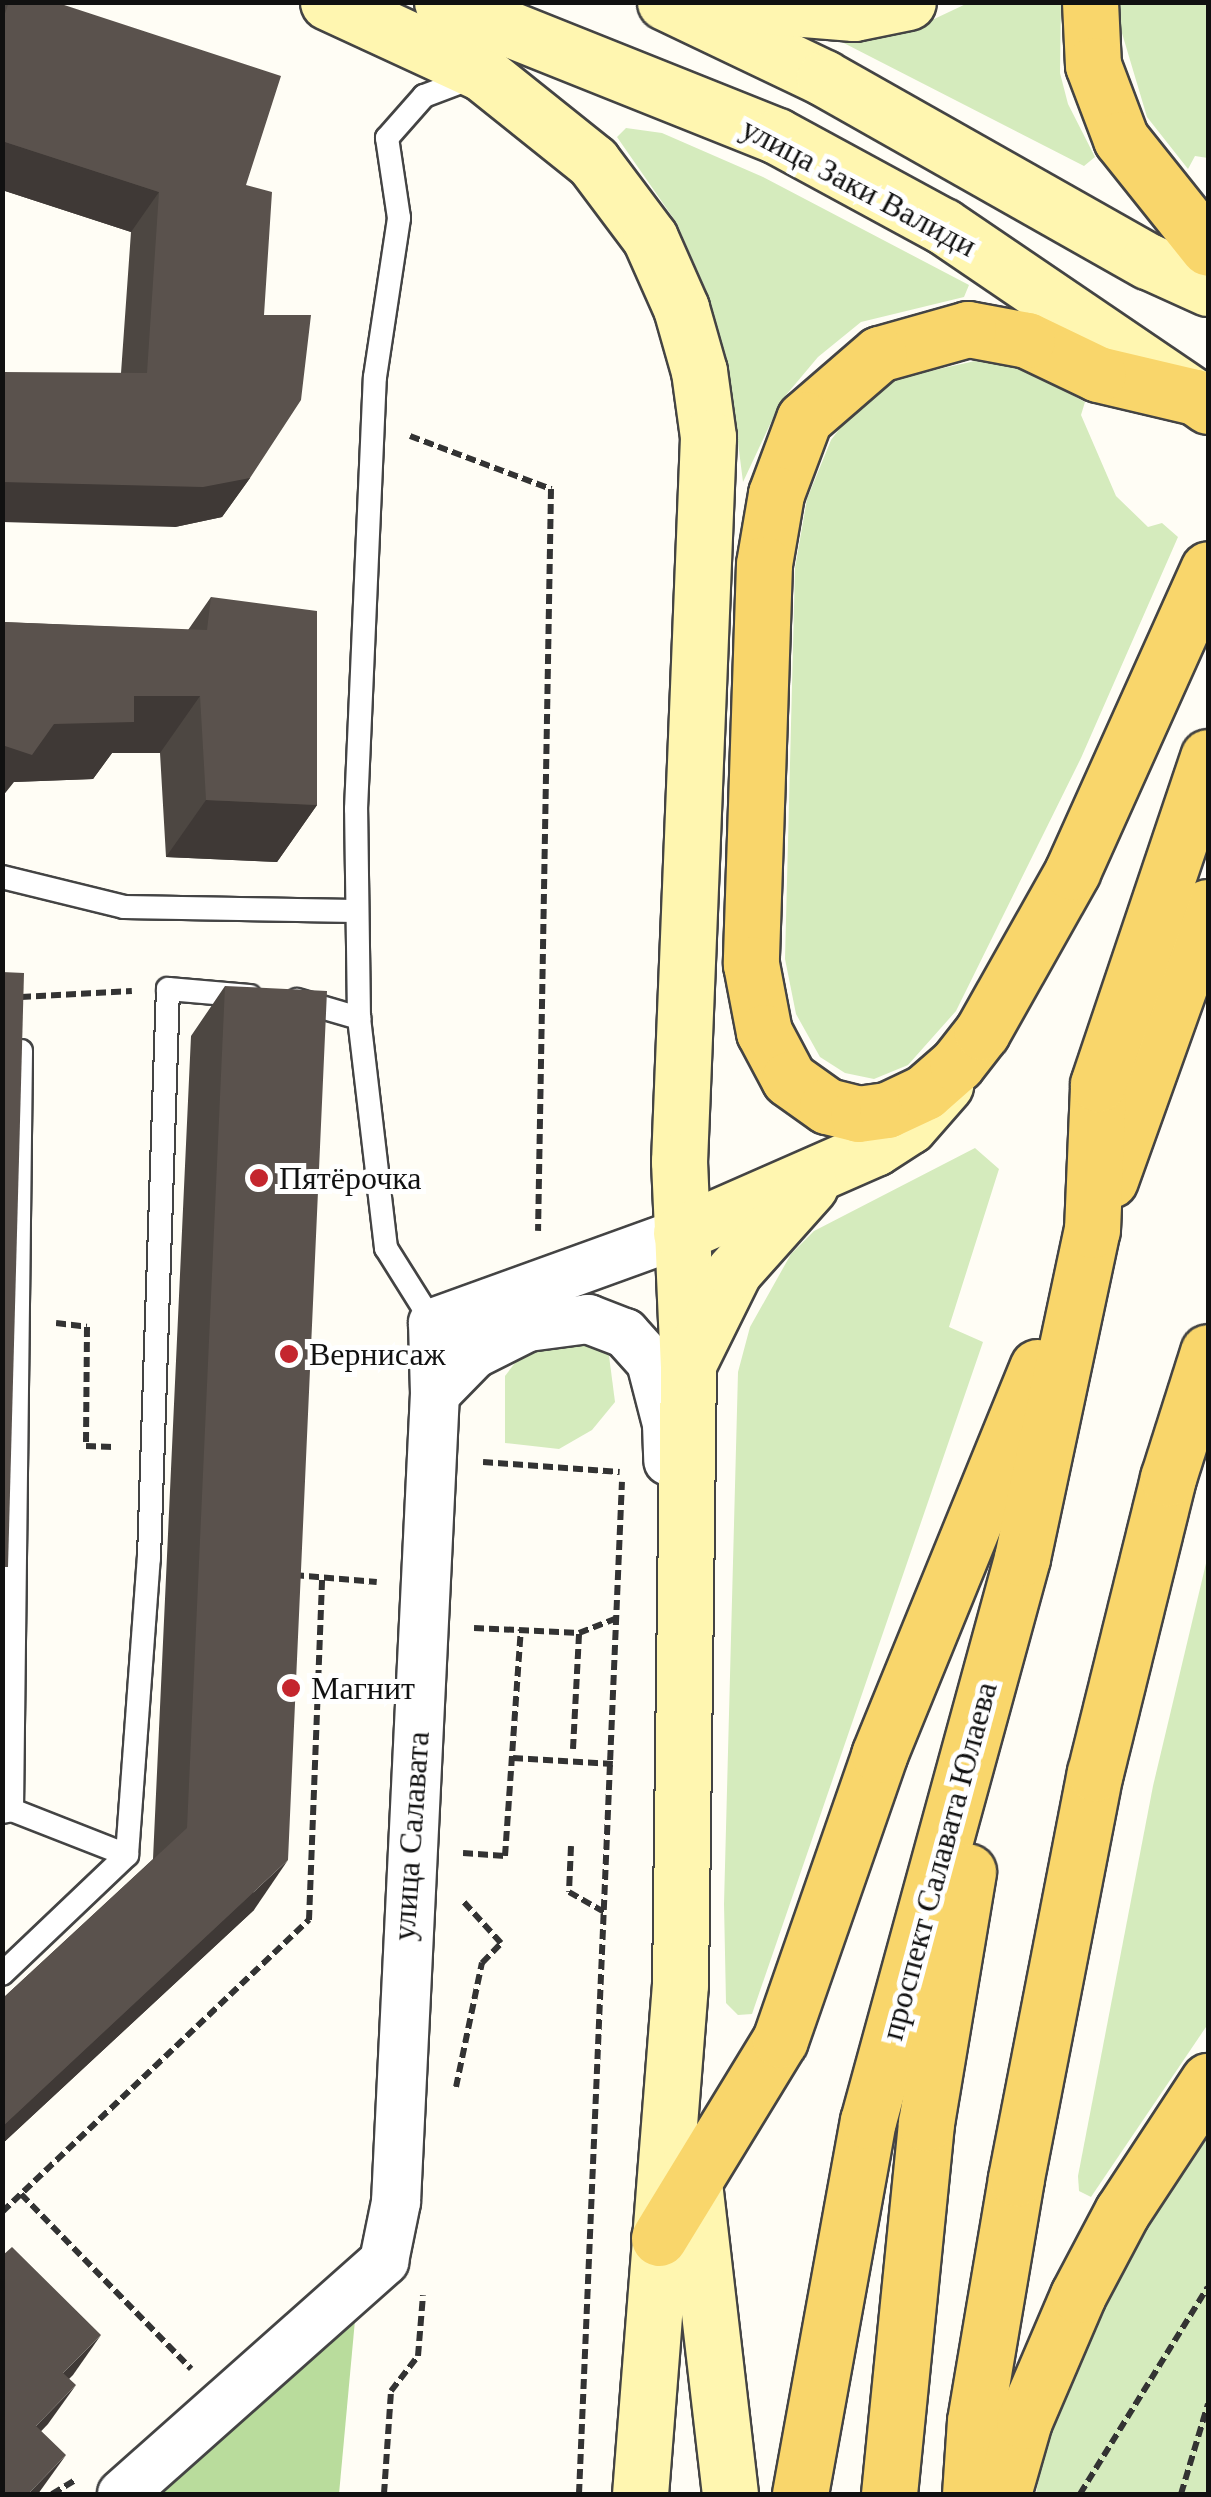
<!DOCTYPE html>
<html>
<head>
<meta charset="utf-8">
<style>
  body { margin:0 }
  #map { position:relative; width:1211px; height:2497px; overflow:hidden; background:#fffdf5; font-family:Georgia,serif }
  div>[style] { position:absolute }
  .green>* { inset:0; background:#d5ebbd }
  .forest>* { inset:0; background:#b9dc9c }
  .path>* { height:6px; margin-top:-3px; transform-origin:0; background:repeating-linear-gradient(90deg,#333 0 10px,transparent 0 15px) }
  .roads { filter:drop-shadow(2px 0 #444) drop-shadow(-2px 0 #444) drop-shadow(0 2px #444) drop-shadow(0 -2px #444) }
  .service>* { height:22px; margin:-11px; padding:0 11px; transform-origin:11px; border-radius:11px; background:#fff }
  .minor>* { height:48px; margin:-24px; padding:0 24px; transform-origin:24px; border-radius:24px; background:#fff }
  .secondary>* { height:55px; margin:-27.5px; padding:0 27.5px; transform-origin:27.5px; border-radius:27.5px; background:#fff6b0 }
  .primary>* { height:55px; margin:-27.5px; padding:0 27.5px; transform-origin:27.5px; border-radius:27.5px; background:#f9d66b }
  .wall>* { inset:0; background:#4d4742 }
  .shaded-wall>* { inset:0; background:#3f3936 }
  .building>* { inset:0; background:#5a524d }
  .dots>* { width:28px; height:28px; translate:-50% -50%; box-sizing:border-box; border:5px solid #fff; border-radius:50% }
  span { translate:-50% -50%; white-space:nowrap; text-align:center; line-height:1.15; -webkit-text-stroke:10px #fff; paint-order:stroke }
  .street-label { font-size:32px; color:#111 }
  .poi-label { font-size:32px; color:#111 }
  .left { translate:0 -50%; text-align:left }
  .frame { position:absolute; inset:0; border:5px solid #111; pointer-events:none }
</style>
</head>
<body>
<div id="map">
  <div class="green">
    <i style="clip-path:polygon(968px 3px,1061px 3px,1060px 73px,1068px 104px,1095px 157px,1084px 166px,834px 38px,932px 20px)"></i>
    <i style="clip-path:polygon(1113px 3px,1208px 3px,1208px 158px,1195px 156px,1188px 169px,1147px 117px)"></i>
    <i style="clip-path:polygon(626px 128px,662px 133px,763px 177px,969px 285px,964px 297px,861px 322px,818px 357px,781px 401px,743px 482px,728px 364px,708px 295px,676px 222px,617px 137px)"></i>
    <i style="clip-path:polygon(975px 361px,1022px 368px,1085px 402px,1081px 415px,1116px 496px,1148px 527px,1162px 523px,1178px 537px,1081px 758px,956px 1011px,908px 1065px,874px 1079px,845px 1073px,820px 1057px,796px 1014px,785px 959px,795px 568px,807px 499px,831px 440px,860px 402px,894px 379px)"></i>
    <i style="clip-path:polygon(975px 1148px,999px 1169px,949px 1327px,983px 1342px,752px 2014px,738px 2015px,726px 2003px,724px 1904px,738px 1372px,750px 1327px,791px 1254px,814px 1231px)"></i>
    <i style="clip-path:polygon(560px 1337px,608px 1348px,615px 1402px,592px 1430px,559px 1449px,505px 1443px,505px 1376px,524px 1351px)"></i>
    <i style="clip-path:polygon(1208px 1555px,1208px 2024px,1091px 2197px,1079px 2191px,1078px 2176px,1153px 1786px)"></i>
    <i style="clip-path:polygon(1208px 2125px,1208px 2494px,1036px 2494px,1047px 2430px,1094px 2306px)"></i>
  </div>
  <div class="forest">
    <i style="clip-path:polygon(355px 2320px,339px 2494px,161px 2494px)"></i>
  </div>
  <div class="path">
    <i style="left:410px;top:436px;width:151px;rotate:20.6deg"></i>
    <i style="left:551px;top:489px;width:742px;rotate:91deg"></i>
    <i style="left:21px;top:997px;width:111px;rotate:-3.1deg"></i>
    <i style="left:56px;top:1323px;width:31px;rotate:7deg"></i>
    <i style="left:87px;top:1327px;width:119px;rotate:90.5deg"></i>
    <i style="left:86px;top:1446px;width:27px;rotate:2deg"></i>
    <i style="left:483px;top:1462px;width:137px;rotate:4.2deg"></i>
    <i style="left:294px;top:1575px;width:83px;rotate:4.8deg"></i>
    <i style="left:474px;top:1628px;width:105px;rotate:2.7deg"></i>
    <i style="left:579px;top:1633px;width:41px;rotate:-21.5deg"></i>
    <i style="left:573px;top:1749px;width:116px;rotate:-87deg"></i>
    <i style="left:513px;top:1758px;width:100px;rotate:3.4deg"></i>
    <i style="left:571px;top:1846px;width:46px;rotate:92.5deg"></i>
    <i style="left:569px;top:1892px;width:43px;rotate:29.6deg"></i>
    <i style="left:463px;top:1853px;width:42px;rotate:4.1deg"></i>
    <i style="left:505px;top:1856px;width:227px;rotate:-86deg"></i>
    <i style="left:456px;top:2087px;width:127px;rotate:-78.2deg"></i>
    <i style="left:482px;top:1963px;width:28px;rotate:-46deg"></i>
    <i style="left:501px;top:1943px;width:58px;rotate:-132.2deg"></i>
    <i style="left:21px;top:2194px;width:244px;rotate:45.8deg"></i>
    <i style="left:2px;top:2212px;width:424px;rotate:-43.6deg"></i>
    <i style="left:309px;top:1920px;width:344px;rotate:-87.8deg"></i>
    <i style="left:52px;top:2494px;width:26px;rotate:-31deg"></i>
    <i style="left:384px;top:2494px;width:103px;rotate:-86.1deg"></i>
    <i style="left:391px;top:2391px;width:44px;rotate:-52.4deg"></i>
    <i style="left:418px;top:2356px;width:61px;rotate:-85.3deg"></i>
    <i style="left:579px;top:2494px;width:1013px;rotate:-87.57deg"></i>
    <i style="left:1080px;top:2494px;width:243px;rotate:-58.3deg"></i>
    <i style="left:1181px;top:2494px;width:94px;rotate:-73.3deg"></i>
  </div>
  <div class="roads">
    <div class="service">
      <i style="left:2px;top:877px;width:126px;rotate:13.8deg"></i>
      <i style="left:124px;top:907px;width:231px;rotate:1deg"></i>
      <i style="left:297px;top:1000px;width:65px;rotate:16.2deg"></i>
      <i style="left:359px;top:1018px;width:232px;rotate:83.3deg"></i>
      <i style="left:386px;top:1248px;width:89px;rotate:57.9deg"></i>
      <i style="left:359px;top:1018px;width:209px;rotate:-90.8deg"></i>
      <i style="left:356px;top:809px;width:432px;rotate:-87.5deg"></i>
      <i style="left:375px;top:377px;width:161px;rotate:-81.4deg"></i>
      <i style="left:399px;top:218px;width:81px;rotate:-98.5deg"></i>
      <i style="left:387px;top:138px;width:56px;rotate:-48.6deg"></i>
      <i style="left:424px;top:96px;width:53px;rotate:-20.8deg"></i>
      <i style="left:12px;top:1810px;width:759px;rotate:-89.32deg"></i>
      <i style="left:2px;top:1812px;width:10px;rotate:-11deg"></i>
      <i style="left:12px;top:1810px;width:123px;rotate:21.4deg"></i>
      <i style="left:2px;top:1974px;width:173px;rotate:-43.6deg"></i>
      <i style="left:127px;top:1855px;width:298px;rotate:-85.8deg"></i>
      <i style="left:149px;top:1558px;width:569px;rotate:-88.09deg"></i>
      <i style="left:168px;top:989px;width:82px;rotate:4.9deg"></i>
    </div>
    <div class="minor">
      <i style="left:435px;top:1394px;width:56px;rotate:-45.7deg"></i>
      <i style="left:474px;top:1354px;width:60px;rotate:-26.6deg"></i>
      <i style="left:528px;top:1327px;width:61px;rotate:-7.6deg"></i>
      <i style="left:588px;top:1319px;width:40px;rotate:21deg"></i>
      <i style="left:625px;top:1333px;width:39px;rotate:48deg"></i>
      <i style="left:651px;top:1362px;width:64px;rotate:75.5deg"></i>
      <i style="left:667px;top:1424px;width:37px;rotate:88deg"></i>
      <i style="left:122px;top:2494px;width:351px;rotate:-41.6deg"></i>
      <i style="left:384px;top:2261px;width:60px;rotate:-78.5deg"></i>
      <i style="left:396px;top:2202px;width:809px;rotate:-87.24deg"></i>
      <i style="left:435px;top:1394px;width:71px;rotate:-91.6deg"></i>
      <i style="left:433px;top:1323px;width:264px;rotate:-19.9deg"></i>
    </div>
    <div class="secondary">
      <i style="left:328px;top:2px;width:170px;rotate:24.8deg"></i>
      <i style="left:482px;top:73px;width:142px;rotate:38.7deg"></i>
      <i style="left:593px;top:162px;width:95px;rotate:53.1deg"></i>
      <i style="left:650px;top:238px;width:77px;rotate:66.1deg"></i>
      <i style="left:681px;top:308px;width:66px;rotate:74.1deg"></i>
      <i style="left:699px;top:371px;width:67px;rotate:82.2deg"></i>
      <i style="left:708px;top:437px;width:725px;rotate:92.29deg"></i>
      <i style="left:679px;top:1161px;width:204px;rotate:87.5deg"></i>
      <i style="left:688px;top:1365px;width:619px;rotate:90.74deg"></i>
      <i style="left:680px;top:1984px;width:512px;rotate:94.48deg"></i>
      <i style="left:442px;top:2px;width:361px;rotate:21.8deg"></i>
      <i style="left:777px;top:136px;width:189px;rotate:28.5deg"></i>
      <i style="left:943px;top:226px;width:302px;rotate:34.2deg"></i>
      <i style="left:665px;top:2px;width:176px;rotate:25.5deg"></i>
      <i style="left:824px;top:78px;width:372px;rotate:29.5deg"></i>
      <i style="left:1148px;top:261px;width:66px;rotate:24.2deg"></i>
      <i style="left:717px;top:2px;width:137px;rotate:4.6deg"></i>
      <i style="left:854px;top:13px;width:55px;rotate:-11.5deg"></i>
      <i style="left:681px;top:1233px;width:212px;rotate:-23.7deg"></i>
      <i style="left:875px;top:1148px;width:40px;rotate:-32.9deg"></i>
      <i style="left:909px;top:1126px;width:55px;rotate:-48.7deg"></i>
      <i style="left:690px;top:1360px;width:99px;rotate:-63.7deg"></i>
      <i style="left:734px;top:1271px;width:114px;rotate:-48.2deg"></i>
      <i style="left:691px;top:2157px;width:339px;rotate:83.4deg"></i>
    </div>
    <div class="primary">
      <i style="left:1090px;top:2px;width:63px;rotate:87.3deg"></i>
      <i style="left:1093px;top:65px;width:79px;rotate:69.3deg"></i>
      <i style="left:1121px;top:139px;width:139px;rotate:51.4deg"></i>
      <i style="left:1208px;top:406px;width:16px;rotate:-145deg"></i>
      <i style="left:1195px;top:397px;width:100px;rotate:-166.7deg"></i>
      <i style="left:1098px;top:374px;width:79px;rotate:-154.4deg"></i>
      <i style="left:1027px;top:340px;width:60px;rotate:-169.4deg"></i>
      <i style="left:968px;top:329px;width:92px;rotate:164.3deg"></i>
      <i style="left:879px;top:354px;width:99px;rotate:139.1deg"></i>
      <i style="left:804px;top:419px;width:80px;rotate:110.5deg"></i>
      <i style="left:776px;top:494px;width:71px;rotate:99.7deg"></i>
      <i style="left:764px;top:564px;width:400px;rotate:91.9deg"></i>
      <i style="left:751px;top:964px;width:69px;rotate:79.2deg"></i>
      <i style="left:764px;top:1032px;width:53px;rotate:62deg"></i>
      <i style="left:789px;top:1079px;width:47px;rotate:35.4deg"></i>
      <i style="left:827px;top:1106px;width:32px;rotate:14deg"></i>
      <i style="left:858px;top:1114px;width:29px;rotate:-8deg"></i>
      <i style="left:887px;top:1110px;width:42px;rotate:-25.3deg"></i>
      <i style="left:925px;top:1092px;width:43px;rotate:-41.2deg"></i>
      <i style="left:957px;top:1064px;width:41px;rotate:-52deg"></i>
      <i style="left:982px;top:1032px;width:184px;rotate:-60.6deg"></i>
      <i style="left:1072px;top:872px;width:332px;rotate:-65.8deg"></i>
      <i style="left:1110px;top:1180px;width:290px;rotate:-70.3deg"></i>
      <i style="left:659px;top:2238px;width:232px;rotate:-58.6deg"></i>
      <i style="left:780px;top:2040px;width:302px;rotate:-70.8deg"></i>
      <i style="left:879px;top:1755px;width:419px;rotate:-67.8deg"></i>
      <i style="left:800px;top:2494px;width:379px;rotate:-79.7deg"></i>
      <i style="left:868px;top:2121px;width:584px;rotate:-74.7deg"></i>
      <i style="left:1022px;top:1558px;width:335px;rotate:-78deg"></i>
      <i style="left:1092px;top:1230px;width:146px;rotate:-87.6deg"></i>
      <i style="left:1098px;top:1084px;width:345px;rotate:-71.4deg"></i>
      <i style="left:889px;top:2494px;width:373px;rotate:-84.3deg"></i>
      <i style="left:926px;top:2123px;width:255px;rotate:-80.5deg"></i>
      <i style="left:970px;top:2494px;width:73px;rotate:-86.1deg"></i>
      <i style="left:975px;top:2421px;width:246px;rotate:-80.4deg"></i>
      <i style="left:1016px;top:2178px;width:413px;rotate:-79deg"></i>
      <i style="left:1095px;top:1773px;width:304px;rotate:-76.1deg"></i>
      <i style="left:1168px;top:1478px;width:132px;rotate:-72.4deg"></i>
      <i style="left:1003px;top:2494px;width:76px;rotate:-74deg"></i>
      <i style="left:1024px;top:2421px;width:137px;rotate:-66.8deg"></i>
      <i style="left:1078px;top:2295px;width:94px;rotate:-62.1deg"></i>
      <i style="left:1122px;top:2212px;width:157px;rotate:-56.7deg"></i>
    </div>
  </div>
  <div class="wall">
    <i style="clip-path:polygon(4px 2px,55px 2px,246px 185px,250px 478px,222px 517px,175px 527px,121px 373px,131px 232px,2px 190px)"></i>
    <i style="clip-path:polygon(211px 597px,317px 805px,277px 862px,166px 857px,160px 753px,112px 753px,93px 779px,14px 782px,2px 622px,188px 630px)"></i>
    <i style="clip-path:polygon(225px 986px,254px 1910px,2px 2144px,2px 1999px,153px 1859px,191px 1036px)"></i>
  </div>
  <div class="shaded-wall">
    <i style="clip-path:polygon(2px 141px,159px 192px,131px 232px,2px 190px)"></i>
    <i style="clip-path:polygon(250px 478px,222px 517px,175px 527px,2px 522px,2px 482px)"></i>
    <i style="clip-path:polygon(134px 696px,200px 696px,160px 753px,112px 753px,93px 779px,14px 782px,2px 797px,2px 745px,54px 724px)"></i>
    <i style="clip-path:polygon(206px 800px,317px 805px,277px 862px,166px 857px)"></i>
    <i style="clip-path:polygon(288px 1860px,254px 1910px,2px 2144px,2px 2127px)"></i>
    <i style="clip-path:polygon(101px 2335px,73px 2375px,35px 2413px,63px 2373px)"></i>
    <i style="clip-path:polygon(76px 2385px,48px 2424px,8px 2466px,36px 2426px)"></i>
    <i style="clip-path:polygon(66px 2455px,38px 2494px,28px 2494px)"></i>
  </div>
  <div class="building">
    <i style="clip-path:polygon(9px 2px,55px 2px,281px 76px,246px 185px,272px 192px,264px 315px,311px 315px,301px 400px,250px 478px,203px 487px,2px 482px,2px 372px,147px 373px,159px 192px,2px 141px,2px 22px)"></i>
    <i style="clip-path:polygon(211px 597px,317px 611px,317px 805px,206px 800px,200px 696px,134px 696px,134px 722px,54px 724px,32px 755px,2px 745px,2px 622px,207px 630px)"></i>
    <i style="clip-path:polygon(2px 972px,24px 973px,8px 1567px,2px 1567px)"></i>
    <i style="clip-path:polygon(225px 986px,327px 991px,288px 1860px,2px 2127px,2px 1999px,187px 1828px)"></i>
    <i style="clip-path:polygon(12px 2247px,101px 2335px,63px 2373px,76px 2385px,36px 2426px,66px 2455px,28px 2494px,2px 2494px,2px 2256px)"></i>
  </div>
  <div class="dots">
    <i style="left:259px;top:1178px;background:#c4262e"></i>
    <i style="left:289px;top:1354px;background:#c4262e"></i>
    <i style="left:291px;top:1688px;background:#c4262e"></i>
  </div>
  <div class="street-label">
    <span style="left:859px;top:187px;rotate:28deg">улица Заки Валиди</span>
    <span style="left:411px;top:1836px;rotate:-86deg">улица Салавата</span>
    <span style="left:939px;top:1861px;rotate:-75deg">проспект Салавата Юлаева</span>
  </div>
  <div class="poi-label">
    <span class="left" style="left:279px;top:1178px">Пятёрочка</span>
    <span class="left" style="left:309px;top:1354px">Вернисаж</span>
    <span class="left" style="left:311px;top:1688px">Магнит</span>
  </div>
  <div class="frame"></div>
</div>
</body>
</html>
